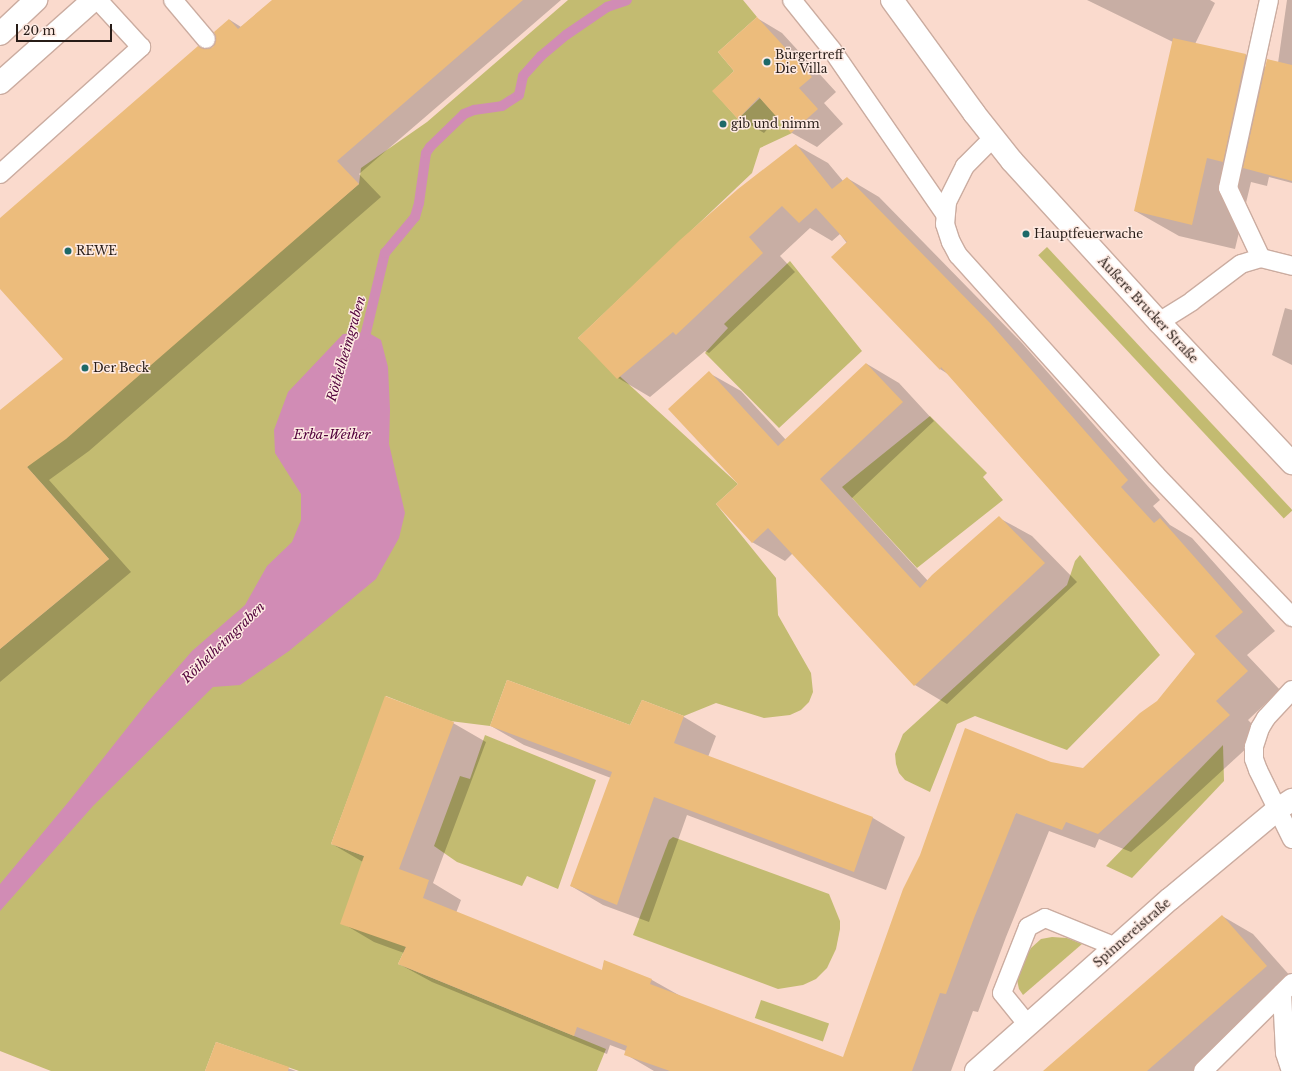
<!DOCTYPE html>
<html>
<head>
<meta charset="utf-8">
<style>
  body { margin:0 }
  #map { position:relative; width:1292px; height:1071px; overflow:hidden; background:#fadacd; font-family:"Libre Baskerville",serif }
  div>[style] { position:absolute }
  .green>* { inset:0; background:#c3bb71; transform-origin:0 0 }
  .water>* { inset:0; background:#d18cb5 }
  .shadow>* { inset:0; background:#0003 }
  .stream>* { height:10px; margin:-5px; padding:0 5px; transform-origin:5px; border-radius:5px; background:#d18cb5 }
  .building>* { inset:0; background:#ecbc7c }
  .roads { filter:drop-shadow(1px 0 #cbaca0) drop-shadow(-1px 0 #cbaca0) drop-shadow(0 1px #cbaca0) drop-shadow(0 -1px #cbaca0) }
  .service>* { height:18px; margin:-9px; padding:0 9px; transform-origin:9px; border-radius:9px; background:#fff }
  .minor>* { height:22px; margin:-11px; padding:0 11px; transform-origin:11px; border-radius:11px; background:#fff }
  .tertiary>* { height:22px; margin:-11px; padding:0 11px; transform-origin:11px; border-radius:11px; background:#fff }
  .secondary>* { height:22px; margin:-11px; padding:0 11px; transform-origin:11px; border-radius:11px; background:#fff }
  .dots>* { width:11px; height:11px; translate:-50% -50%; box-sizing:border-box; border:2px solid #feeae2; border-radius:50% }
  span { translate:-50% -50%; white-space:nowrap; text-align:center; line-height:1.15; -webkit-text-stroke:3px #feeae2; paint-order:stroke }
  .poi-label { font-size:12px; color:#271c17 }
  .left { translate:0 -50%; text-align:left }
  .street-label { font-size:12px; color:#271c17 }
  .water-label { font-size:13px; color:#51003b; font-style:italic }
  .scale { position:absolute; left:16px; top:24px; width:96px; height:18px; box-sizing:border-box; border:2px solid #271c17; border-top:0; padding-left:5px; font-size:12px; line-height:14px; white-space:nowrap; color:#271c17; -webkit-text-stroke:3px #feeae2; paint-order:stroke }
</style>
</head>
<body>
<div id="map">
  <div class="green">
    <i style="clip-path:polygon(568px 0,743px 0,757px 17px,718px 52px,734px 71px,713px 91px,738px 119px,760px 98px,792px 133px,760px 148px,752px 173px,578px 338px,738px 484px,716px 504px,776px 578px,778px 615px,811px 673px,813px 692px,809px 702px,801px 710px,790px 715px,764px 718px,716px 703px,684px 716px,642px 700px,630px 725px,507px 680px,490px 726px,450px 721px,386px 696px,331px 844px,364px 856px,406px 947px,398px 964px,606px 1049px,597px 1071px,299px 1071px,216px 1042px,205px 1071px,51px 1071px,0 1051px,0 649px,109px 559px,27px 467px,359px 184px,361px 168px,427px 122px)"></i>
    <i style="left:1047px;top:247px;width:360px;height:12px;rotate:47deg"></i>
    <i style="clip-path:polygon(790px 261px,862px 351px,779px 428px,705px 353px,728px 328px,724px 324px)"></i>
    <i style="clip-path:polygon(930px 416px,987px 473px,983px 477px,1003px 500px,917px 568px,842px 487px)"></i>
    <i style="clip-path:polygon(1080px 555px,1160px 655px,1067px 750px,975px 716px,957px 724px,930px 792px,905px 780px,899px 773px,896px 764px,895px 754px,903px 734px,1067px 585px,1075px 561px)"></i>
    <i style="clip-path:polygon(485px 735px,596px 780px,558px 889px,527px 876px,522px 886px,457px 862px,434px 846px,460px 776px,470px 779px)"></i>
    <i style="clip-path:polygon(1223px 745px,1224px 781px,1132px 878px,1106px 866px)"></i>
    <i style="clip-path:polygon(673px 837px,829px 894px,840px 921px,840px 929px,836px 949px,827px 968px,816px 979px,803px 985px,778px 989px,633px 935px,669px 840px)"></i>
    <i style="clip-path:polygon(1052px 937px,1067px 938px,1082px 944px,1023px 995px,1019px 989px,1017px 980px,1023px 962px,1031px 948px,1041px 939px)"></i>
    <i style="left:761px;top:1000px;width:72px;height:19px;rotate:19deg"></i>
  </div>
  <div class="water">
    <i style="clip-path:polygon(367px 332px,381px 340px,388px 367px,390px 410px,389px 444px,405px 513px,399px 538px,376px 579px,289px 651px,240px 685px,213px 687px,93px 806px,0 911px,0 884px,70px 800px,146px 704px,192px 651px,245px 605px,267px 566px,292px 542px,301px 520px,301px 494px,275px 453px,274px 430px,288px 392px,343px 334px)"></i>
  </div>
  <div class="shadow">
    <i style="clip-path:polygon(273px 0,561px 0,359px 174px,381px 197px,89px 451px,49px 480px,131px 572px,0 682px,0 411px,65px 360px,0 288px,0 219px,214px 47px,230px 20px,241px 27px)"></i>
    <i style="clip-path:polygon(1087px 0,1210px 0,1215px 3px,1195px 44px,1246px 55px,1266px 67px,1278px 63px,1287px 0,1292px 0,1292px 183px,1269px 177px,1267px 186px,1251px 182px,1235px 249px,1179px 236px,1135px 211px,1173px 42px)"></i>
    <i style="clip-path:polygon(757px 18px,782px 33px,836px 92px,824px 103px,843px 124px,817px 147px,792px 133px,778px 117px,764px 133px,739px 118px,736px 71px)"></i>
    <i style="clip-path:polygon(796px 145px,828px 163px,843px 181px,847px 178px,879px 197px,1022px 343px,1160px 500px,1153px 506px,1170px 525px,1192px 538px,1275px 631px,1247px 655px,1280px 690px,1248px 720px,1262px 734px,1164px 824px,1131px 852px,1099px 839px,1095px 848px,1049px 831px,1006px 937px,978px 1012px,973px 1011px,951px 1071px,654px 1071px,625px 1054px,626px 1051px,610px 1045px,607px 1054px,432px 982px,399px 964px,404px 953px,374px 942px,342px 923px,363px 862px,332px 844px,453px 723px,486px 742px,433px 883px,461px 900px,456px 913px,602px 972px,604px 962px,652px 980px,684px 998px,844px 1058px,1051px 763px,1083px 770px,1157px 702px,1196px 654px,948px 374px,940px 369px,840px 234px,832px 241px,810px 228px,780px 256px,795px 272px,709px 353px,705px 351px,650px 397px,618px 378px)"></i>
    <i style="clip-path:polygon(1285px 308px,1292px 310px,1292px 365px,1272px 355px)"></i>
    <i style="clip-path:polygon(867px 364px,899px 383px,934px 421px,852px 498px,928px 581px,999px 518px,1032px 536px,1077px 582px,947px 704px,915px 685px,793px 553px,785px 561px,752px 542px,739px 484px,709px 373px,741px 391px,786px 440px)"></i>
    <i style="clip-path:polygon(642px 701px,684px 717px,716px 736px,708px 757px,873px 818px,905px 837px,886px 890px,687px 815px,649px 922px,603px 905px,571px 886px,611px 778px,524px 745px,491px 726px,630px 727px)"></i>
    <i style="clip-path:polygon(1222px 916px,1253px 934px,1292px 978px,1199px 1071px,1044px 1071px)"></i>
    <i style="clip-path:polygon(216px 1043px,296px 1071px,206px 1071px)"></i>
  </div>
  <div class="stream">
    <i style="left:363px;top:345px;width:95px;rotate:-76.6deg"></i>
    <i style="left:385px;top:253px;width:47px;rotate:-50.2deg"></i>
    <i style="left:415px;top:217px;width:15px;rotate:-74deg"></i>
    <i style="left:419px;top:203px;width:50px;rotate:-82deg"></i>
    <i style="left:426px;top:153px;width:7px;rotate:-56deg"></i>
    <i style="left:430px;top:147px;width:47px;rotate:-44.1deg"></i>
    <i style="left:464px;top:114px;width:11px;rotate:-22deg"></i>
    <i style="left:474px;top:110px;width:28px;rotate:-8deg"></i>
    <i style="left:502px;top:106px;width:20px;rotate:-33deg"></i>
    <i style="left:519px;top:95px;width:19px;rotate:-78deg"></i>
    <i style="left:523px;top:76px;width:27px;rotate:-48deg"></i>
    <i style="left:541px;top:56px;width:33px;rotate:-40deg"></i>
    <i style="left:566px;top:35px;width:50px;rotate:-34.3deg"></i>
    <i style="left:607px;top:7px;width:21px;rotate:-19deg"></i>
  </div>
  <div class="building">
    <i style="clip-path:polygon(272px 0,523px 0,337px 161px,359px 184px,66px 439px,27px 467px,109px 559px,0 649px,0 410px,63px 359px,0 289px,0 218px,198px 46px,207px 49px,213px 47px,216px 38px,214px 32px,229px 19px,238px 29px)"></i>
    <i style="clip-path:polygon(757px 17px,812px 77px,799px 88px,818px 109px,791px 133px,759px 97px,738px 119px,712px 91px,734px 71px,718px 52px)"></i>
    <i style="clip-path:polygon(1173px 38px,1246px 54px,1223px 162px,1207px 158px,1192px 225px,1134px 211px)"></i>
    <i style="clip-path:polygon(1267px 59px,1292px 65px,1292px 181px,1243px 168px)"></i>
    <i style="clip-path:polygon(796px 144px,832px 189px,847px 177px,990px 323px,1128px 480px,1121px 487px,1154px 523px,1160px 518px,1243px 612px,1215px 636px,1248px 671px,1216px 701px,1230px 715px,1098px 834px,1066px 822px,1062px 830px,1016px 813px,974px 918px,946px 994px,940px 993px,912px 1071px,670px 1071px,624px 1055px,627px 1046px,577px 1027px,574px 1036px,398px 964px,406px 947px,340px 924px,364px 856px,331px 844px,385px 696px,454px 722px,399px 869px,429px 880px,423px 898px,602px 970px,604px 960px,652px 979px,650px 984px,843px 1057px,903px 889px,920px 855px,965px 728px,1051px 762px,1083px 768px,1140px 713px,1157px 701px,1195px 654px,941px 367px,940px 370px,831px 257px,847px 242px,816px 208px,799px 223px,782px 206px,749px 237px,763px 253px,676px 335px,673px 332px,617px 379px,578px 338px,680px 240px,738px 189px)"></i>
    <i style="clip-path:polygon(866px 363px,903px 402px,820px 479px,920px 588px,932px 575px,999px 516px,1045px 563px,914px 686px,768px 528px,752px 543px,716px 504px,738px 484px,668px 409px,709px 371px,778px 446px)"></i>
    <i style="clip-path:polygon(507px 680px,630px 725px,642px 700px,684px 716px,674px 743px,873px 817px,854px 872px,654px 797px,617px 905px,570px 886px,612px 772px,490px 726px)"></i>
    <i style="clip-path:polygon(1222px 915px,1267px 966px,1147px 1071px,1043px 1071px)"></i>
    <i style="clip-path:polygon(216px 1042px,289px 1067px,288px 1071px,205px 1071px)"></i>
  </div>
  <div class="roads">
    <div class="service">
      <i style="left:173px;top:0;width:51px;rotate:49.8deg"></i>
      <i style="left:792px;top:0;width:64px;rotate:51.3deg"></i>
      <i style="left:832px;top:50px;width:199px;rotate:55.4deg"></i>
      <i style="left:993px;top:138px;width:40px;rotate:135deg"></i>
      <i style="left:965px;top:166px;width:40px;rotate:116.6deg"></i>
      <i style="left:947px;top:202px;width:22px;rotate:95deg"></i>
      <i style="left:945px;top:224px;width:19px;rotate:72deg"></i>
      <i style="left:951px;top:242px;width:15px;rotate:62deg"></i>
      <i style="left:958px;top:255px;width:296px;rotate:48deg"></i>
      <i style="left:1156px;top:475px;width:197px;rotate:46.2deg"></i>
      <i style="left:0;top:174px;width:190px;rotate:-42deg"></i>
      <i style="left:141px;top:47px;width:64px;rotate:-132.5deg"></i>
      <i style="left:1261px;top:258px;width:77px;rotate:-115.2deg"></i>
      <i style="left:1228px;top:188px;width:192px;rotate:-77.7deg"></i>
      <i style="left:1159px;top:322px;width:39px;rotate:-32deg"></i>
      <i style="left:1192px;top:301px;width:61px;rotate:-37.1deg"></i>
      <i style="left:1241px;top:264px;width:21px;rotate:-17deg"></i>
      <i style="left:1261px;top:258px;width:32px;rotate:14deg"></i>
      <i style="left:1292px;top:690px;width:38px;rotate:133deg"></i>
      <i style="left:1266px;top:718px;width:12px;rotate:121deg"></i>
      <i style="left:1260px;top:728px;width:20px;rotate:108deg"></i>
      <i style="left:1254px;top:747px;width:12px;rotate:90deg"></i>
      <i style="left:1254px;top:759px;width:12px;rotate:70deg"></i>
      <i style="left:1258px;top:770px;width:77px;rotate:63.8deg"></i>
      <i style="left:1282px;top:993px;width:60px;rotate:87.1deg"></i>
      <i style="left:1285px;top:1053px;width:19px;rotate:72deg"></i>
      <i style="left:1028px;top:1025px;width:41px;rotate:-129.1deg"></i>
      <i style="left:1002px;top:993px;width:71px;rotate:-68.5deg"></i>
      <i style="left:1028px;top:927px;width:19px;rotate:-28deg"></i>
      <i style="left:1045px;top:918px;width:77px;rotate:22.2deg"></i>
      <i style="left:1203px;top:1071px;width:125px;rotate:-44.7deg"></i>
    </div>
    <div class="minor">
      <i style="left:0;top:83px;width:125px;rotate:-41.7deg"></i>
      <i style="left:976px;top:1071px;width:259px;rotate:-41.6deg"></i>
      <i style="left:1170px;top:899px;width:141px;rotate:-39.8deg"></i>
      <i style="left:1278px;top:809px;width:17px;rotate:-33deg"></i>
    </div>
    <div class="tertiary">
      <i style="left:892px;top:0;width:140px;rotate:54deg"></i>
      <i style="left:974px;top:113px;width:61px;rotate:51.6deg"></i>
      <i style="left:1012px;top:161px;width:218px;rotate:47.6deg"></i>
      <i style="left:1159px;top:322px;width:194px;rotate:46.7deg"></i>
    </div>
    <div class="secondary">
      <i style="left:0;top:34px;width:50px;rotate:-43.4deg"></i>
    </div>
  </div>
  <div class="dots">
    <i style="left:767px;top:62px;background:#1d6968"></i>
    <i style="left:723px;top:124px;background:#1d6968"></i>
    <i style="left:1026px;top:234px;background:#1d6968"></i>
    <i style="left:68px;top:251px;background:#1d6968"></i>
    <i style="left:85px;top:368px;background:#1d6968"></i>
  </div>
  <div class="poi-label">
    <span class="left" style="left:775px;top:62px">Bürgertreff<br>Die Villa</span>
    <span class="left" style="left:731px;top:124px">gib und nimm</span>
    <span class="left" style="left:1034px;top:234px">Hauptfeuerwache</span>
    <span class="left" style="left:76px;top:251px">REWE</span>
    <span class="left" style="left:93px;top:368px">Der Beck</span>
  </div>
  <div class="street-label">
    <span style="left:1148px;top:310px;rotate:47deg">Äußere Brucker Straße</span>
    <span style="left:1132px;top:933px;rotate:-41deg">Spinnereistraße</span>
  </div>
  <div class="water-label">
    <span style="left:347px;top:349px;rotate:-74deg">Röthelheimgraben</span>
    <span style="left:332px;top:435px">Erba-Weiher</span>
    <span style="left:224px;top:643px;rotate:-44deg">Röthelheimgraben</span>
  </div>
  <div class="scale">20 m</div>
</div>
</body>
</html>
